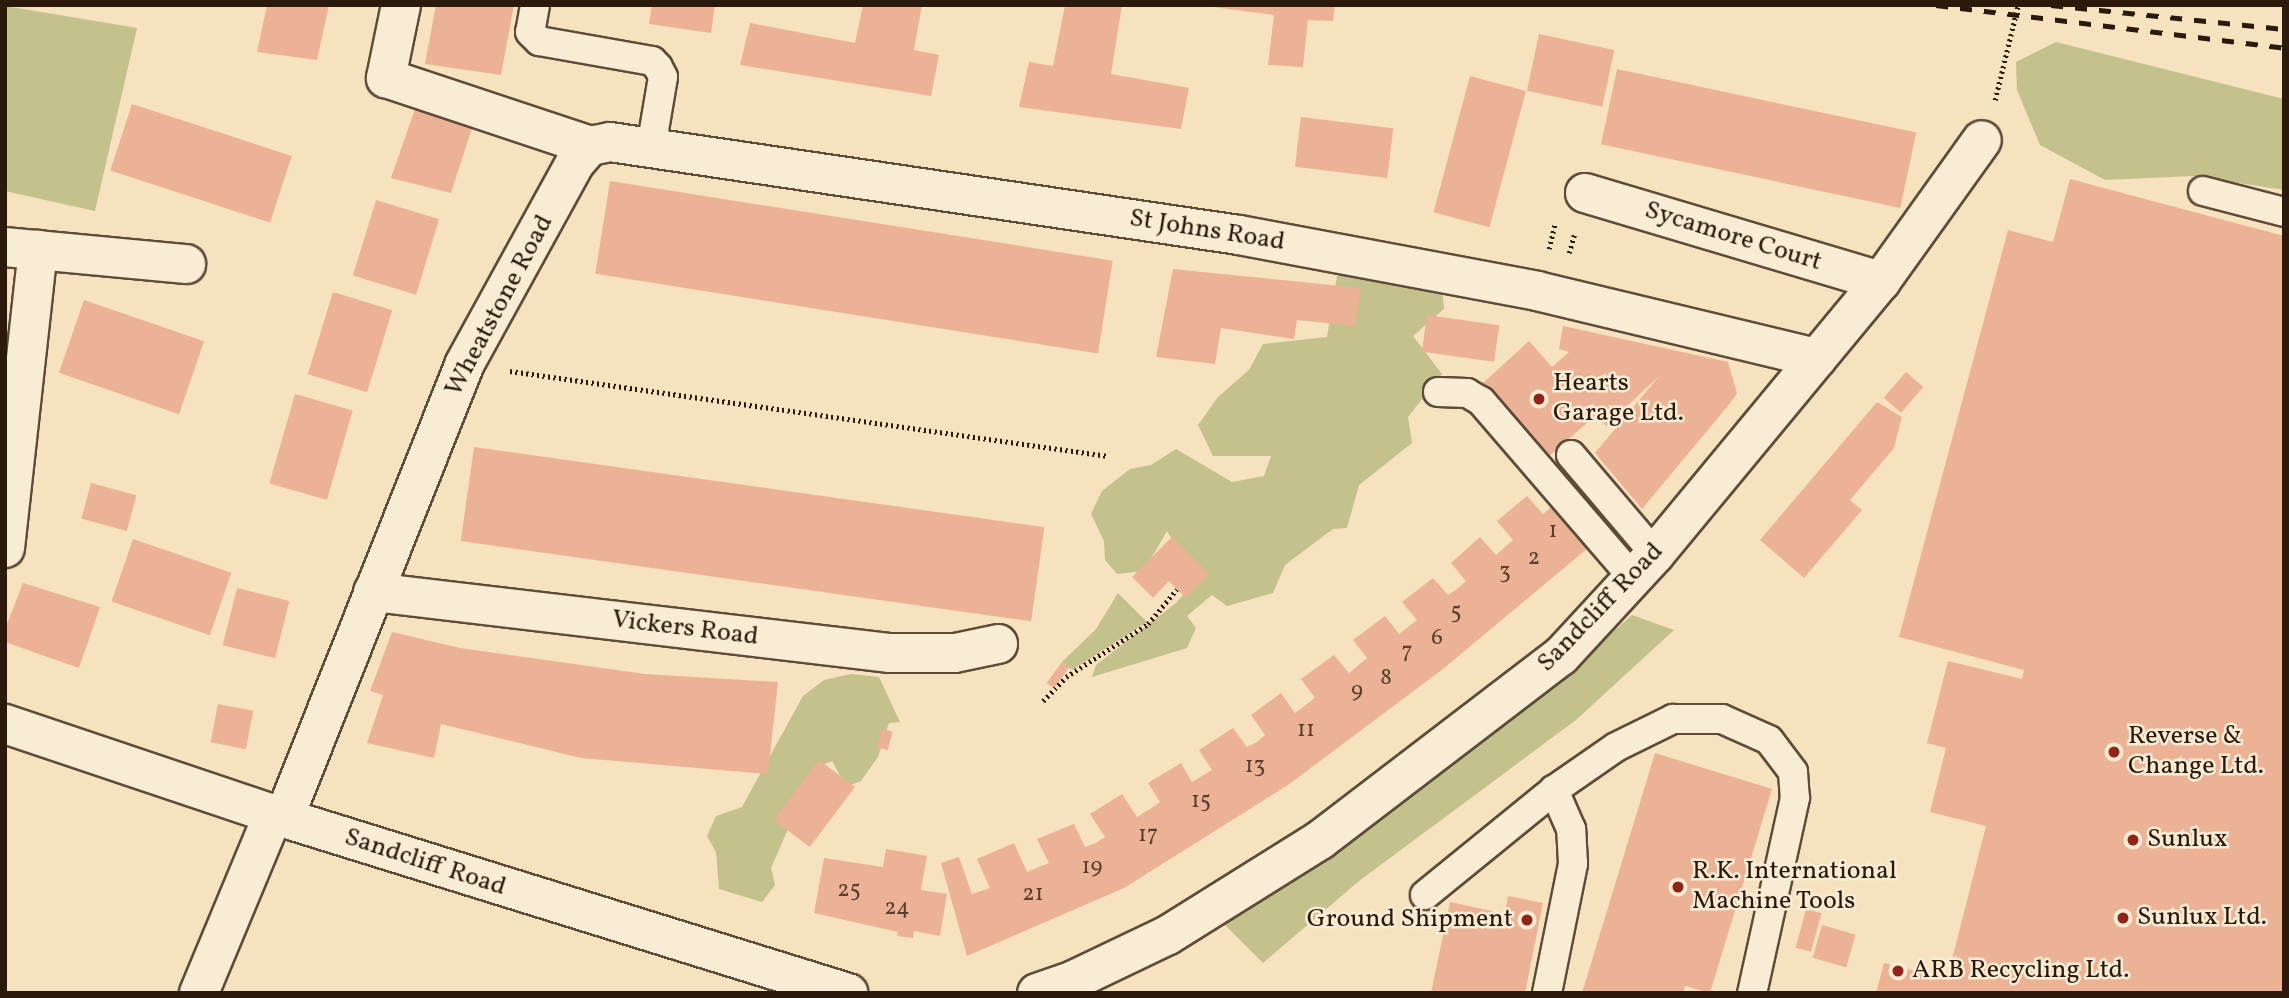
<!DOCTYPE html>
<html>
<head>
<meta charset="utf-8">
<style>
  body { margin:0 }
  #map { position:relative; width:2289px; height:998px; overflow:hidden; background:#f6e2be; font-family:Vollkorn,serif }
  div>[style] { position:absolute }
  .green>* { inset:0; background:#c3c18c }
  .building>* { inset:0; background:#ebb295; transform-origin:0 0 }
  .path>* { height:4.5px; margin-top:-2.25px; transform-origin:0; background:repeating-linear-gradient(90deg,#2b190b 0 2px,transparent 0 5.5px) }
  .roads { filter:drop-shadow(2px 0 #5e4b38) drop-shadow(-2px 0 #5e4b38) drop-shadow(0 2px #5e4b38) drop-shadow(0 -2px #5e4b38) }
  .service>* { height:28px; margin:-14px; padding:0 14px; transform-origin:14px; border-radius:14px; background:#f9ecd5 }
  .minor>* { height:38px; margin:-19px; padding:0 19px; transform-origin:19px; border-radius:19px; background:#f9ecd5 }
  .rail>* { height:5px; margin-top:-2.5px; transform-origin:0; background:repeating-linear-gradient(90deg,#2b190b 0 12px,transparent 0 24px) }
  .dots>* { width:19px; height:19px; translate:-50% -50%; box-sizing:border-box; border:4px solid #f9ecd5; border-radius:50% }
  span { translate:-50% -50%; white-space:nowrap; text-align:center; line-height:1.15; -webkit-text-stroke:5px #f9ecd5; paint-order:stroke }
  .number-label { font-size:23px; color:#5b3f2e }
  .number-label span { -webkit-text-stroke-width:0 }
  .street-label { font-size:26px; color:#2b190b }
  .poi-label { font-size:26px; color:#2b190b }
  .left { translate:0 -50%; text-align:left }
  .right { translate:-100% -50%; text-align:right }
  .frame { position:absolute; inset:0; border:7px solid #2b190b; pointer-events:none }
</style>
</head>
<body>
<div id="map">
  <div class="green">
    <i style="clip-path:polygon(5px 6px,137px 28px,95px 211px,5px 191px)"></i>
    <i style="clip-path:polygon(2056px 42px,2284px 99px,2284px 190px,2193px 176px,2105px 180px,2040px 145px,2017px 90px,2016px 62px)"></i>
    <i style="clip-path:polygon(1367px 269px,1442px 287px,1444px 309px,1413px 336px,1442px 374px,1408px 417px,1412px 443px,1359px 485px,1347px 528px,1333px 529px,1285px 565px,1273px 593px,1227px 606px,1212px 595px,1187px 616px,1196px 628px,1187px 648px,1092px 677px,1096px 665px,1176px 603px,1197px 579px,1167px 531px,1144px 571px,1117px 574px,1105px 560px,1104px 541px,1091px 514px,1102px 491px,1130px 469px,1151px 465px,1176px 449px,1232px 482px,1264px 476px,1271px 456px,1213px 456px,1198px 425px,1218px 397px,1249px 370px,1263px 344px,1327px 337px,1337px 276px)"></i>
    <i style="clip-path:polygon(1118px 593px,1147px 622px,1072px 670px,1062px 662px,1096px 629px)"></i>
    <i style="clip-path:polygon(1632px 615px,1674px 630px,1576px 720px,1359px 881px,1263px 963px,1224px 924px,1536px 698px)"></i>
    <i style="clip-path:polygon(851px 674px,879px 677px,900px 722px,889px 723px,878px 757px,861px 781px,846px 787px,832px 761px,815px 768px,771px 868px,775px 885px,762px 902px,719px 889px,716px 852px,707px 836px,716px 816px,742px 807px,803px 696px,824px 680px)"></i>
  </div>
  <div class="building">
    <i style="clip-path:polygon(267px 5px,329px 5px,317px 60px,257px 52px)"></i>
    <i style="clip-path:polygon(436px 5px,514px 5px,501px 75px,425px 64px)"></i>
    <i style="clip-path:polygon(652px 5px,715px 5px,711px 33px,649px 24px)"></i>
    <i style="clip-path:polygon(863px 5px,922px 5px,914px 50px,939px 55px,931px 96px,740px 65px,750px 23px,855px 43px)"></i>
    <i style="clip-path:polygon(1065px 5px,1122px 5px,1111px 74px,1189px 88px,1181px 129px,1019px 107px,1029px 62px,1053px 66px)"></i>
    <i style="clip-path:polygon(1198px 5px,1335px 5px,1333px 21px,1308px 20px,1303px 67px,1268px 65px,1274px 15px)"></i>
    <i style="left:1539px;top:34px;width:77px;height:58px;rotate:12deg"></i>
    <i style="left:1617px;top:69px;width:306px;height:77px;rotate:12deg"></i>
    <i style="left:1470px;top:76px;width:58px;height:141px;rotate:15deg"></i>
    <i style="left:132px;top:104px;width:168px;height:70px;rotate:18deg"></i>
    <i style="clip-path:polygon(415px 109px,474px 122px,451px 193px,391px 178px)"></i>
    <i style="left:1301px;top:117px;width:93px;height:50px;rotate:7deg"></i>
    <i style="clip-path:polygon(2070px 179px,2284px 236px,2284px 993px,1876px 993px,1884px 963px,1947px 979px,1986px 826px,1930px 812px,1946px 748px,1927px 743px,1948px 661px,2022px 679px,2024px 670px,1899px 637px,2008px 230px,2053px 242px)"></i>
    <i style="left:610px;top:181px;width:509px;height:94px;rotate:9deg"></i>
    <i style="left:376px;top:200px;width:66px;height:79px;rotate:17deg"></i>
    <i style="clip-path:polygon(1173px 269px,1361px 288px,1355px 326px,1297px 320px,1294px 339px,1221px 328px,1215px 364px,1156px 357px)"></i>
    <i style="left:333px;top:292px;width:62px;height:86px;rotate:17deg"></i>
    <i style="left:84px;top:300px;width:127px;height:77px;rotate:19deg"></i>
    <i style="left:1427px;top:315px;width:73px;height:37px;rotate:8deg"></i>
    <i style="clip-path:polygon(1563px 326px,1728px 362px,1737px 393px,1732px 401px,1642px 509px,1595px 453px,1660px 375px,1606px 426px,1596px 415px,1548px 457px,1482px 384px,1529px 341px,1552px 367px,1569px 352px,1559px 349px)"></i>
    <i style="left:1906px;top:372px;width:23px;height:34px;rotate:41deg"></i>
    <i style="left:295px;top:394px;width:60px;height:93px;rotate:16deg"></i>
    <i style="clip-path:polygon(1877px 402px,1902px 417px,1894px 448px,1850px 500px,1862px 510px,1804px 578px,1760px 540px)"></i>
    <i style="left:474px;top:447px;width:576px;height:95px;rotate:8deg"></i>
    <i style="left:91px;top:483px;width:47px;height:37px;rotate:15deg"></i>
    <i style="clip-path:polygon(1527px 496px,1543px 514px,1553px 506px,1588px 548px,1443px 669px,1288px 785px,1124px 888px,967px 956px,941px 863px,959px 857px,972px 894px,990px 888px,977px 859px,1014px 843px,1027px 872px,1049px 863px,1037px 839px,1074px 824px,1085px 847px,1096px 843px,1105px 837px,1090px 814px,1122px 794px,1137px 817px,1150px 809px,1160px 802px,1148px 783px,1181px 763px,1192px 782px,1212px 770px,1199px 750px,1233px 728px,1247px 747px,1257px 742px,1265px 735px,1251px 715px,1281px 693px,1295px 713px,1315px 698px,1301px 679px,1334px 655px,1349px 673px,1367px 658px,1353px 640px,1385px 616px,1399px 634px,1417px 620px,1402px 602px,1433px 578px,1448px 595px,1457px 589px,1466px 581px,1451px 563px,1480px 537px,1496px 555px,1513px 540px,1497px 521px)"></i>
    <i style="clip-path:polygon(1172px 537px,1209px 574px,1186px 598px,1169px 581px,1153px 598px,1132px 577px)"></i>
    <i style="left:133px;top:539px;width:104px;height:66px;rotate:19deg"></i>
    <i style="clip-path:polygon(23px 583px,100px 607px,79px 668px,5px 642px,5px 629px)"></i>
    <i style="left:237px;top:588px;width:54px;height:59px;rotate:14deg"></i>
    <i style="clip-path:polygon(392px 632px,460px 648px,645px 674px,778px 682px,768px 774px,581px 758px,441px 724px,434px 758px,367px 743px,383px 695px,370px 691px)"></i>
    <i style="left:1062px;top:662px;width:9px;height:26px;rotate:36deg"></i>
    <i style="left:218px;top:704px;width:36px;height:39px;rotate:11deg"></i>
    <i style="left:882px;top:729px;width:11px;height:19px;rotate:15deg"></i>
    <i style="clip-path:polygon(1655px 753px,1772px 789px,1710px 993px,1685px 986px,1683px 993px,1582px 993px)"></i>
    <i style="left:819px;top:760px;width:45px;height:75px;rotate:37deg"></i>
    <i style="clip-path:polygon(886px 849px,927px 856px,921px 890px,947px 894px,940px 936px,914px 931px,913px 938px,897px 936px,898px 932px,814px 913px,824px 858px,883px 867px)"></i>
    <i style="clip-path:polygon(1508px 896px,1543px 903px,1525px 993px,1431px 993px,1450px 902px,1505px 914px)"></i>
    <i style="left:1806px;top:909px;width:16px;height:40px;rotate:15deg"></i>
    <i style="left:1822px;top:925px;width:35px;height:34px;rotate:16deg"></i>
  </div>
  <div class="path">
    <i style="left:1995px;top:100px;width:98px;rotate:-76.4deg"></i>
    <i style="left:1549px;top:249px;width:26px;rotate:-77deg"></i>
    <i style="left:1569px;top:253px;width:19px;rotate:-74deg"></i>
    <i style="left:510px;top:371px;width:604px;rotate:8.09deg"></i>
    <i style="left:1043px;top:701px;width:33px;rotate:-46deg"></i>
    <i style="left:1066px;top:677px;width:98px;rotate:-32.9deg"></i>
    <i style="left:1148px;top:624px;width:45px;rotate:-50.4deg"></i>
  </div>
  <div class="roads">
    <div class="service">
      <i style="left:535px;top:5px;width:27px;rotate:100deg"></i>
      <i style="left:530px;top:32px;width:13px;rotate:45deg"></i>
      <i style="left:539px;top:41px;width:115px;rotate:10deg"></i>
      <i style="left:652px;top:61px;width:8px;rotate:45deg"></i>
      <i style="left:658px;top:67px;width:11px;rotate:63deg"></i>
      <i style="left:663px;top:77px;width:72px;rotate:99.6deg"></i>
      <i style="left:2203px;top:191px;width:84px;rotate:14.5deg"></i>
      <i style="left:1438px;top:392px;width:29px;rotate:2deg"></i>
      <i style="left:1467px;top:393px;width:16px;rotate:30deg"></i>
      <i style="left:1481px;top:401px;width:233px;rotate:49.3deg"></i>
      <i style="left:1571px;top:455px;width:130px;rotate:49.7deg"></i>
      <i style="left:1425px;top:895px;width:166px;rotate:-39.1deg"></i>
      <i style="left:1554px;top:790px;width:75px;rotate:-34.7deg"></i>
      <i style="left:1616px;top:747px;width:64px;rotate:-26.2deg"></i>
      <i style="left:1673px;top:719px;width:49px"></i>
      <i style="left:1722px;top:719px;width:51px;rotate:24.1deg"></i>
      <i style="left:1769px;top:740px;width:40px;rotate:53deg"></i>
      <i style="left:1793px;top:772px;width:26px;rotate:86deg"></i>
      <i style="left:1795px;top:798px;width:200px;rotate:102.4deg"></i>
      <i style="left:1547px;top:993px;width:132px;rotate:-78.6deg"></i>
      <i style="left:1573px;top:864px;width:35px;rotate:-93deg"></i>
      <i style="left:1571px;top:829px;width:43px;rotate:-113.6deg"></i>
    </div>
    <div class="minor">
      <i style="left:401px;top:5px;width:75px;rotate:101.6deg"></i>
      <i style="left:386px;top:78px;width:215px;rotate:18.4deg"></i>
      <i style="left:590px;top:146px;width:20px;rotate:-11deg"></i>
      <i style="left:610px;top:142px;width:636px;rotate:8.41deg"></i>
      <i style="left:1239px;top:235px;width:303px;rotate:10.6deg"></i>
      <i style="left:1537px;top:291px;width:288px;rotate:13.5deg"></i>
      <i style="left:1585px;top:193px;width:309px;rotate:16.6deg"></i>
      <i style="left:5px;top:247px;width:182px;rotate:5.4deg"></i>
      <i style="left:5px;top:548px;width:300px;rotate:-83.7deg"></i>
      <i style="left:373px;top:592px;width:521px;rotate:6.73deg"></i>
      <i style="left:890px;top:653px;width:65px"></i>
      <i style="left:955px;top:653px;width:44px;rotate:-11.8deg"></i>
      <i style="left:5px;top:724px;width:294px;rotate:18.6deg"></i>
      <i style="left:284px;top:818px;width:591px;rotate:17.24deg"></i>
      <i style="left:284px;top:818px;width:487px;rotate:-68.3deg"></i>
      <i style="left:464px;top:365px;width:230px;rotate:-61.2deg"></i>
      <i style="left:575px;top:163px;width:23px;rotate:-49deg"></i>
      <i style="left:199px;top:993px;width:193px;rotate:-67.4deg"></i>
      <i style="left:1037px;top:993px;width:39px;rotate:-19deg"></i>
      <i style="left:1074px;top:980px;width:104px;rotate:-25.6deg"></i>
      <i style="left:1168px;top:935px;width:179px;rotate:-32deg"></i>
      <i style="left:1320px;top:840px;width:303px;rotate:-37.4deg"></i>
      <i style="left:1561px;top:656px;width:139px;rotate:-47.3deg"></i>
      <i style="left:1655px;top:554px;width:354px;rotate:-50.4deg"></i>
      <i style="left:1881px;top:281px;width:173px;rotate:-54.4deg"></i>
    </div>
  </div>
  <div class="rail">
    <i style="left:1936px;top:5px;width:351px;rotate:7deg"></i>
    <i style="left:2051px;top:5px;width:234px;rotate:5.9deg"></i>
  </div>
  <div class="dots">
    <i style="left:1539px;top:399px;background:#8f2418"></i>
    <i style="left:2114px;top:752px;background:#8f2418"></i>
    <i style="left:2133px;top:840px;background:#8f2418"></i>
    <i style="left:1678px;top:887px;background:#8f2418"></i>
    <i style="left:2123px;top:918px;background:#8f2418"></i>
    <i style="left:1527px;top:920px;background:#8f2418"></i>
    <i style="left:1898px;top:971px;background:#8f2418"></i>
  </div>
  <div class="number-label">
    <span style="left:1553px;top:531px">1</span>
    <span style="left:1534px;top:558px">2</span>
    <span style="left:1505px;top:572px">3</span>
    <span style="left:1456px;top:612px">5</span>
    <span style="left:1437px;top:638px">6</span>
    <span style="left:1407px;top:652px">7</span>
    <span style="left:1386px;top:678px">8</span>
    <span style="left:1357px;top:691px">9</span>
    <span style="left:1306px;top:730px">11</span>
    <span style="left:1255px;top:766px">13</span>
    <span style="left:1201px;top:801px">15</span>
    <span style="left:1148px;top:835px">17</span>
    <span style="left:1092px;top:867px">19</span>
    <span style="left:849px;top:890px">25</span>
    <span style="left:1033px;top:894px">21</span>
    <span style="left:897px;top:908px">24</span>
  </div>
  <div class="street-label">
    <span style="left:1207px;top:231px;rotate:9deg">St Johns Road</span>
    <span style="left:1733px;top:237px;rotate:17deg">Sycamore Court</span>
    <span style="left:500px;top:306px;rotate:-62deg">Wheatstone Road</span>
    <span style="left:1601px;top:608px;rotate:-46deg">Sandcliff Road</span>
    <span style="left:685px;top:629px;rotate:7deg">Vickers Road</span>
    <span style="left:425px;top:863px;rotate:18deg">Sandcliff Road</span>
  </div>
  <div class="poi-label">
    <span class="left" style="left:1553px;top:399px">Hearts<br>Garage Ltd.</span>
    <span class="left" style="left:2128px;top:752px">Reverse &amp;<br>Change Ltd.</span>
    <span class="left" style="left:2147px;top:840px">Sunlux</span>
    <span class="left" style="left:1692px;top:887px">R.K. International<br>Machine Tools</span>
    <span class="left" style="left:2137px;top:918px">Sunlux Ltd.</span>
    <span class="right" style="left:1513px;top:920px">Ground Shipment</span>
    <span class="left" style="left:1912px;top:971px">ARB Recycling Ltd.</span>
  </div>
  <div class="frame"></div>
</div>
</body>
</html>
